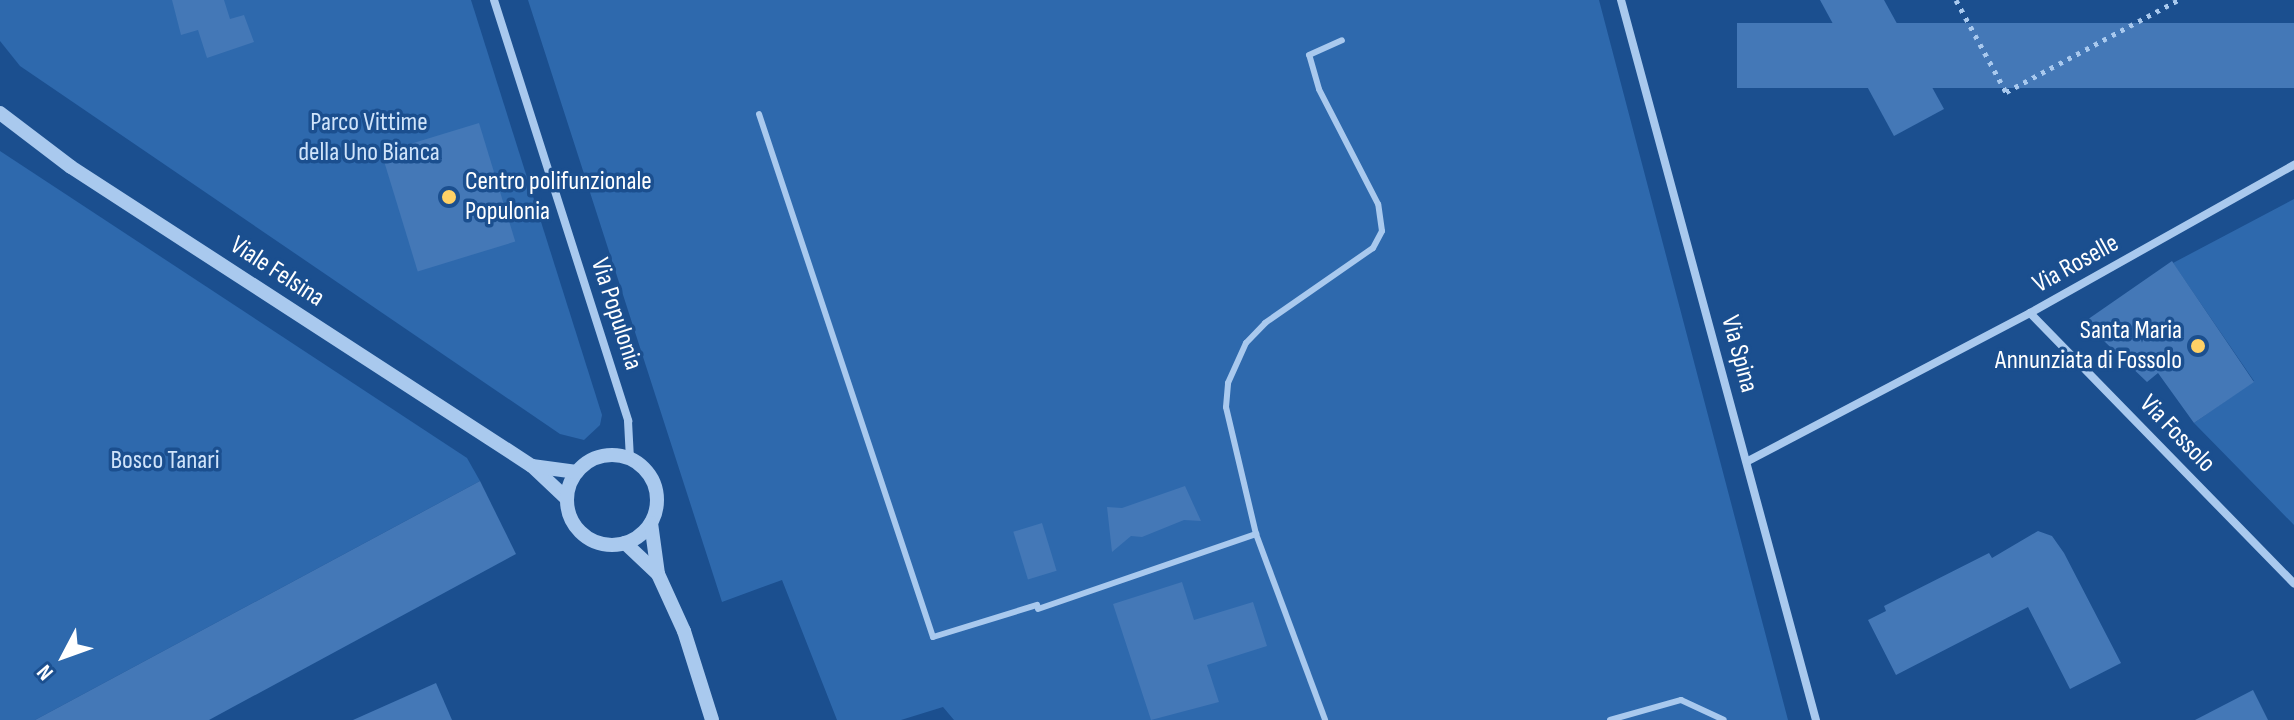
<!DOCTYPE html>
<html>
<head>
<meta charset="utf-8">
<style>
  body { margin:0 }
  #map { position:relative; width:2294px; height:720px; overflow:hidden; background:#1b4f8f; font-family:"Sofia Sans Condensed",sans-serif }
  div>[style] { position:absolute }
  .green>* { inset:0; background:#2e69ad }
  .building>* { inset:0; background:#4478b7; transform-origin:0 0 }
  .path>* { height:5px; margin-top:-2.5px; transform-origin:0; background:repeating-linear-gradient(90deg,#a9c9ee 0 4px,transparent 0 10px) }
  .service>* { height:6px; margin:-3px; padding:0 3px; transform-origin:3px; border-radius:3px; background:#a9c9ee }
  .minor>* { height:8px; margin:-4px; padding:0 4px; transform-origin:4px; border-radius:4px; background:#a9c9ee }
  .tertiary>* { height:14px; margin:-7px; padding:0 7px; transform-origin:7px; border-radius:7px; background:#a9c9ee }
  .tertiary>.ring { margin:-7px; padding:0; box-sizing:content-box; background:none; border:14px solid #a9c9ee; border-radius:50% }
  .dots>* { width:22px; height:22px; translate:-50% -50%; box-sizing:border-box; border:4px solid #1b4f8f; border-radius:50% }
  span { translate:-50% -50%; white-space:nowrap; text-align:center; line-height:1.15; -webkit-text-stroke:7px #1b4f8f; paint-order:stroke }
  .park-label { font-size:26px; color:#cfe3fa }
  .poi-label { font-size:26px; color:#fff }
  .left { translate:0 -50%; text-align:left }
  .right { translate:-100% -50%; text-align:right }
  .street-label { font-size:26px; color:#fff }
  .north { position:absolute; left:24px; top:616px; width:80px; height:80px; -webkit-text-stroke:6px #1b4f8f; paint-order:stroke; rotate:229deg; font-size:22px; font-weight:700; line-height:32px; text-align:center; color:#fff }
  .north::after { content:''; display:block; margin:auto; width:28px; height:36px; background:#fff; clip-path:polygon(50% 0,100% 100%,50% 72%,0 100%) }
</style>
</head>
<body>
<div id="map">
  <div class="green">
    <i style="clip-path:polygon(0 0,471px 0,602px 415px,600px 425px,584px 440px,560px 434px,20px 66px,0 41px)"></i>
    <i style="clip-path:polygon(528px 0,1599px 0,1788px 720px,954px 720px,943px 707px,901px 720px,837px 720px,782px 580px,722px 602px)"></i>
    <i style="clip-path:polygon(0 151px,467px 458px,480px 481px,35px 720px,0 720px)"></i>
    <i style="clip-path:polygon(2294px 199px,2294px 525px,2194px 423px,2254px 381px,2173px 263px)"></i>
  </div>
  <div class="building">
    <i style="clip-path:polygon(172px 0,224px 0,230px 19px,244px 15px,254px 42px,207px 58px,198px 30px,181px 35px)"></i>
    <i style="clip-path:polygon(1820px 0,1884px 0,1944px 109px,1894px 136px)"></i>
    <i style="left:2294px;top:23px;width:65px;height:557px;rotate:90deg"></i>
    <i style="left:479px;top:123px;width:124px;height:102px;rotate:73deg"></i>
    <i style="clip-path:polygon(2172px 261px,2254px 382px,2194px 423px,2158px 373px,2147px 382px,2084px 322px)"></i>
    <i style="clip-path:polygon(480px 481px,516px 554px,209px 720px,35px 720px)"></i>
    <i style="clip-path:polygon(1185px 486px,1201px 521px,1184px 520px,1142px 537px,1131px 536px,1112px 552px,1107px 507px,1122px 508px)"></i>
    <i style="left:1042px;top:523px;width:50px;height:30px;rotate:73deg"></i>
    <i style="clip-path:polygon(2038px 531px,2052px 536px,2064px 553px,2121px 663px,2070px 689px,2028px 607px,1896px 675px,1868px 620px,1886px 611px,1884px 606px,1989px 553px,1992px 558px)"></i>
    <i style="clip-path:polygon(1182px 582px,1194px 620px,1253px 602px,1267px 646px,1207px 665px,1219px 702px,1151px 720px,1113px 604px)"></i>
    <i style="clip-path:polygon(436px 683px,452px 720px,353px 720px)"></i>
    <i style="clip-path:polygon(2253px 690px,2268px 720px,2195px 720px)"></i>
  </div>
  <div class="path">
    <i style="left:1956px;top:0;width:105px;rotate:61.5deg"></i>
    <i style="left:2006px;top:92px;width:195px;rotate:-28.1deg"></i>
  </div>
  <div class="service">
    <i style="left:759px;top:114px;width:551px;rotate:71.6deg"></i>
    <i style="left:933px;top:637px;width:109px;rotate:-17.1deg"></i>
    <i style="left:1256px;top:534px;width:198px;rotate:69.6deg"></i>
    <i style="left:1038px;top:609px;width:231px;rotate:-19deg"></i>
    <i style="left:1256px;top:534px;width:130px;rotate:-103.3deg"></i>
    <i style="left:1226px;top:407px;width:24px;rotate:-85deg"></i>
    <i style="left:1228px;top:383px;width:44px;rotate:-65.8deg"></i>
    <i style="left:1246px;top:343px;width:28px;rotate:-46deg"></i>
    <i style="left:1265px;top:323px;width:131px;rotate:-34.8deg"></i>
    <i style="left:1373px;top:248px;width:19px;rotate:-62deg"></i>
    <i style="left:1382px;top:231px;width:27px;rotate:-98deg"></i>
    <i style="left:1378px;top:204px;width:129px;rotate:-117.2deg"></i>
    <i style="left:1319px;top:89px;width:35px;rotate:-106deg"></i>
    <i style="left:1309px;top:55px;width:36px;rotate:-24deg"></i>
    <i style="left:1610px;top:720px;width:74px;rotate:-15.7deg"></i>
    <i style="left:1681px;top:700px;width:47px;rotate:24.9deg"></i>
  </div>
  <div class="minor">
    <i style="left:494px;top:0;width:442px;rotate:72.3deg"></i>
    <i style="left:628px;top:421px;width:38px;rotate:87deg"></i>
    <i style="left:1621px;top:0;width:746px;rotate:74.85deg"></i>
    <i style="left:2030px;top:313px;width:378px;rotate:45.7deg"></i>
    <i style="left:1748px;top:461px;width:318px;rotate:-27.7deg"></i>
    <i style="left:2030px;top:313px;width:303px;rotate:-29.3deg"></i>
  </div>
  <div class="tertiary">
    <i style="left:0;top:113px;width:89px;rotate:37.3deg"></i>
    <i style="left:71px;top:167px;width:549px;rotate:32.97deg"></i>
    <i style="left:532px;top:466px;width:48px;rotate:43.3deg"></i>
    <i class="ring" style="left:567px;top:455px;width:76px;height:76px"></i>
    <i style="left:532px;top:466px;width:45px;rotate:7.6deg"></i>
    <i style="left:651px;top:523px;width:51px;rotate:82.2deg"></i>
    <i style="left:658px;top:574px;width:63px;rotate:65.5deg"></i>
    <i style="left:684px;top:631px;width:93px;rotate:72.5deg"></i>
    <i style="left:625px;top:543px;width:45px;rotate:43.2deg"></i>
  </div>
  <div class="dots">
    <i style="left:449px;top:197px;background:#ffd166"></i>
    <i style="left:2198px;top:346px;background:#ffd166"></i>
  </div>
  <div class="park-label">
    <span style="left:369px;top:138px">Parco Vittime<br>della Uno Bianca</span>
    <span style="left:165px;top:461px">Bosco Tanari</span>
  </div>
  <div class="poi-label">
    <span class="left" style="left:465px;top:197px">Centro polifunzionale<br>Populonia</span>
    <span class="right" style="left:2182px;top:346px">Santa Maria<br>Annunziata di Fossolo</span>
  </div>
  <div class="street-label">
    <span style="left:2076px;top:264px;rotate:-29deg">Via Roselle</span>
    <span style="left:277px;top:272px;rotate:33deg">Viale Felsina</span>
    <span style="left:616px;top:314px;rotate:72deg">Via Populonia</span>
    <span style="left:1739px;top:354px;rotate:75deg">Via Spina</span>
    <span style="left:2177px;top:434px;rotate:46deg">Via Fossolo</span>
  </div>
  <div class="north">N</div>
</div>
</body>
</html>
